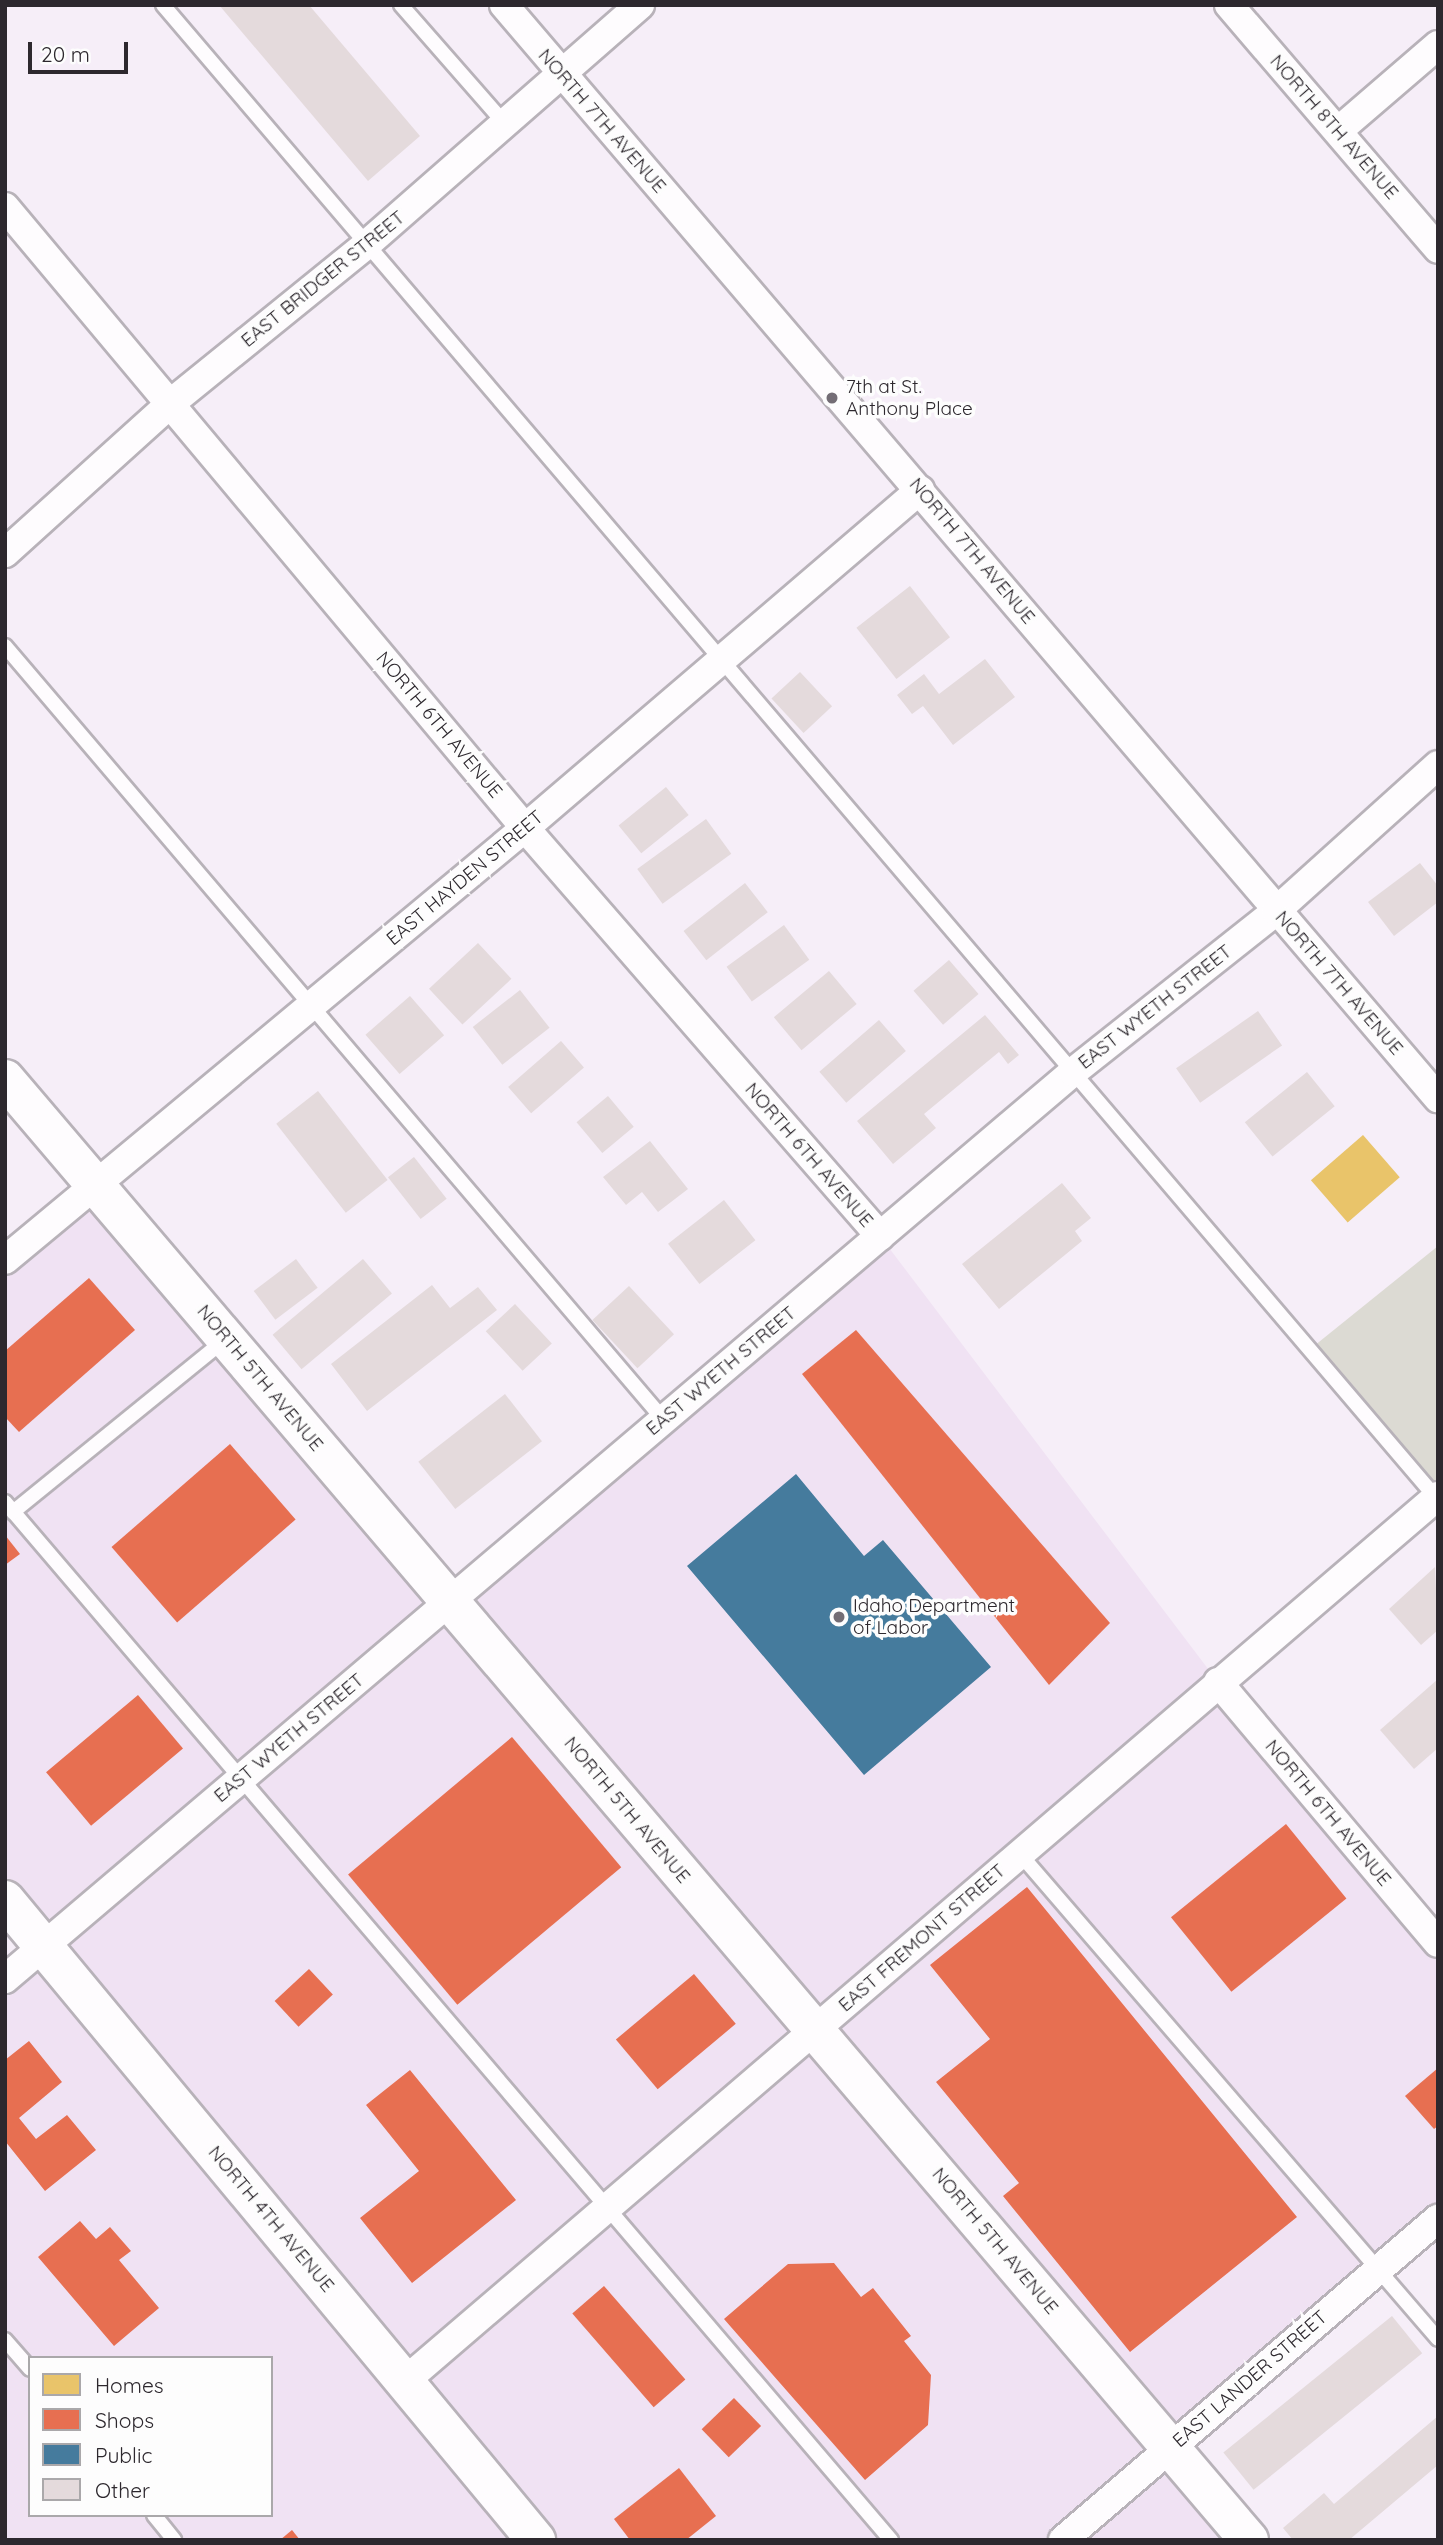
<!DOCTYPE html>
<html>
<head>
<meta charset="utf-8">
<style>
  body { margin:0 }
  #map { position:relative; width:1443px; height:2545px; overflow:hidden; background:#f6eef8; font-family:Quicksand,sans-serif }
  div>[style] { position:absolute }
  .built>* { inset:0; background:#f0e2f3 }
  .green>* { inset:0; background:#dcdad3 }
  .homes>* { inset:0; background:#e9c46a; transform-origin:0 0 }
  .shops>* { inset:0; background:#e76f51; transform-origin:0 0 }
  .public>* { inset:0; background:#457b9d }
  .building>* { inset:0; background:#e4dadc; transform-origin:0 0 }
  .roads { filter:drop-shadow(2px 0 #b8b2b9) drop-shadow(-2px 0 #b8b2b9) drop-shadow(0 2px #b8b2b9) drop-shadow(0 -2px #b8b2b9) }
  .service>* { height:14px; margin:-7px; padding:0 7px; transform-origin:7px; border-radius:7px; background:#fefcfe }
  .minor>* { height:28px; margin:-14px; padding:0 14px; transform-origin:14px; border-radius:14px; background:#fefcfe }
  .primary>* { height:38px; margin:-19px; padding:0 19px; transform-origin:19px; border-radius:19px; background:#fefcfe }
  .dots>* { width:19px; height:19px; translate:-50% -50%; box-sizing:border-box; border:4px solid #fdfdfd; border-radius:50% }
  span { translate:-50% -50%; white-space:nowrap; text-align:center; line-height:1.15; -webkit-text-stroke:7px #fdfdfd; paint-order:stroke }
  .street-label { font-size:19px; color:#2d282e }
  .poi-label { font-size:19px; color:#2d282e }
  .left { translate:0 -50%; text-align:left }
  .frame { position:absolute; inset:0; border:7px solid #2d282e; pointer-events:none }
  .legend { position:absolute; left:28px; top:2356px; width:245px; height:161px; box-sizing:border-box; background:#fdfdfd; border:2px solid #aaa8aa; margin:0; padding:9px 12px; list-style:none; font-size:21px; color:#2d282e }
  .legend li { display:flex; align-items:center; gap:14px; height:35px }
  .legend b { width:35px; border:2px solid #aaa8aa }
  .scale { position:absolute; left:28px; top:42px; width:100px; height:32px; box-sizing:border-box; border:4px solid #2d282e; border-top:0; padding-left:9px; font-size:21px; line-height:24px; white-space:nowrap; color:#2d282e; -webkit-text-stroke:5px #fdfdfd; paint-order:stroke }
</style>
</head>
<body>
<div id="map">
  <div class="built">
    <i style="clip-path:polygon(evenodd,94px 1184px,450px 1601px,880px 1236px,1218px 1682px,1438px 1943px,1438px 2221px,1171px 2447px,1249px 2540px,5px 2540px,5px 1979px,44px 1946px,5px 1900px,5px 1259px,94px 1184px,30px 2358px,271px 2358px,271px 2515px,30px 2515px,30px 2358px)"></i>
  </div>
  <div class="green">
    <i style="clip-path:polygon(1438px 1246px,1438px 1496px,1309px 1350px)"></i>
  </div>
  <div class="homes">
    <i style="left:1363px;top:1135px;width:56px;height:69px;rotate:49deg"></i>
  </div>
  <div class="shops">
    <i style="clip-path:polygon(89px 1278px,135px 1330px,19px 1432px,5px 1417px,5px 1351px)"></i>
    <i style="clip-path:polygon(856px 1330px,1110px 1623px,1049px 1685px,802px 1374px)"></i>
    <i style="left:230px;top:1444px;width:100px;height:157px;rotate:49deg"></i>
    <i style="clip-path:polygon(5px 1535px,20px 1554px,5px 1565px)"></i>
    <i style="left:138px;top:1695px;width:70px;height:120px;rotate:50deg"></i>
    <i style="left:512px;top:1737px;width:170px;height:214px;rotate:50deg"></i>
    <i style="left:1286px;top:1824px;width:96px;height:148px;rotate:51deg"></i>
    <i style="clip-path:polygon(1027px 1887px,1297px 2217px,1130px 2352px,1003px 2196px,1019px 2183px,936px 2082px,990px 2039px,930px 1965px)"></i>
    <i style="left:309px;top:1969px;width:35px;height:47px;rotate:47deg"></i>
    <i style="left:694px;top:1974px;width:65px;height:102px;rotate:50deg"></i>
    <i style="clip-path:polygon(29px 2041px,62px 2082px,19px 2118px,36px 2139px,67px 2115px,96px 2150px,45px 2191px,5px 2141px,5px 2060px)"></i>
    <i style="clip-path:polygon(1438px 2068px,1438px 2126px,1434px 2129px,1405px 2096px)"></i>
    <i style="clip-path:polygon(410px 2070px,516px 2200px,412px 2283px,360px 2218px,419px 2171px,366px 2105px)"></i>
    <i style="clip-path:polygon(80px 2221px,96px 2239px,110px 2227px,131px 2251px,119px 2260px,159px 2308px,114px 2346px,38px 2257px)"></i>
    <i style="clip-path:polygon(834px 2263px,861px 2297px,873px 2288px,911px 2336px,904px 2341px,931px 2375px,928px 2425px,865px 2480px,724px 2319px,788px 2264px)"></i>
    <i style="left:604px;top:2286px;width:124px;height:42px;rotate:49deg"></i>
    <i style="left:734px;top:2398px;width:39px;height:45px;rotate:46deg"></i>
    <i style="clip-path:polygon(679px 2468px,716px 2516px,686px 2540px,630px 2540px,614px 2519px)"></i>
    <i style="clip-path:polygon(292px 2530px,300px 2540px,280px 2540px)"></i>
  </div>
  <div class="public">
    <i style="clip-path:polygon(796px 1474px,864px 1556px,883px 1540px,991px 1667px,864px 1775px,687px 1566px)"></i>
  </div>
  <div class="building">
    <i style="clip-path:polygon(219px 5px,309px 5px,420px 136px,368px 181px)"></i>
    <i style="left:910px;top:586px;width:65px;height:68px;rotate:52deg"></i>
    <i style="clip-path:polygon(985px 659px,1015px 697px,953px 745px,923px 706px,912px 714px,897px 695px,924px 674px,939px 694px)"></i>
    <i style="left:800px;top:672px;width:47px;height:39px;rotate:47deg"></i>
    <i style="left:666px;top:787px;width:36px;height:61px;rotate:51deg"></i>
    <i style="left:706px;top:819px;width:43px;height:85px;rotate:54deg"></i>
    <i style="clip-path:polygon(1420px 863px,1438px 886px,1438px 902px,1394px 936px,1368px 902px)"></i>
    <i style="left:745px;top:883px;width:37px;height:78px;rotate:52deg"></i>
    <i style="left:784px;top:925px;width:43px;height:71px;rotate:54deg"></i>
    <i style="left:478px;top:943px;width:49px;height:67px;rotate:47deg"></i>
    <i style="left:949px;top:960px;width:45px;height:47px;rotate:49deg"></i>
    <i style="left:829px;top:971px;width:43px;height:72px;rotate:50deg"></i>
    <i style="left:520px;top:990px;width:48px;height:60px;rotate:52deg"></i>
    <i style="left:410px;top:996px;width:52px;height:59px;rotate:49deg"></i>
    <i style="left:1258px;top:1011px;width:42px;height:100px;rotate:55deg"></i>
    <i style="clip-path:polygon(985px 1015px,1019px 1055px,1008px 1064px,999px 1052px,924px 1114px,936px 1128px,893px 1164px,857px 1121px)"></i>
    <i style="left:879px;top:1020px;width:41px;height:79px;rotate:49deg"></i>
    <i style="left:561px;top:1041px;width:35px;height:70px;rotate:49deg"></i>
    <i style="left:1307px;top:1072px;width:44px;height:80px;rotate:51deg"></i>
    <i style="left:318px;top:1091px;width:113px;height:53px;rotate:52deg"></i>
    <i style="left:608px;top:1096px;width:40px;height:41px;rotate:50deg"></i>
    <i style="clip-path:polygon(650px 1141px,688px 1189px,658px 1212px,642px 1192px,626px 1205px,603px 1177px)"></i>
    <i style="left:414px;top:1157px;width:53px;height:33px;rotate:52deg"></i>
    <i style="clip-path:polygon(1062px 1183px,1091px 1218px,1075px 1231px,1082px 1241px,999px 1309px,962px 1264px)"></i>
    <i style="left:724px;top:1200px;width:51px;height:71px;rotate:52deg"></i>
    <i style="left:296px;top:1259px;width:36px;height:53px;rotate:53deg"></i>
    <i style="left:363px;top:1259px;width:45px;height:118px;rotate:50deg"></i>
    <i style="clip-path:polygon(432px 1285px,450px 1308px,478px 1287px,497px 1310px,367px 1411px,331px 1364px)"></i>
    <i style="left:629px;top:1286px;width:66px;height:50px;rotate:47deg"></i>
    <i style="left:515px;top:1304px;width:54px;height:40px;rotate:47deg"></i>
    <i style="left:505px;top:1394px;width:60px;height:110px;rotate:52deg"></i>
    <i style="clip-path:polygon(1435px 1567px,1438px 1630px,1421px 1645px,1389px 1609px)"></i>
    <i style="clip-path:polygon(1438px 1679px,1438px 1748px,1414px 1769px,1380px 1730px)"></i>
    <i style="left:1392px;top:2316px;width:48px;height:217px;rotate:51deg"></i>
    <i style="clip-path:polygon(1438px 2416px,1438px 2465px,1349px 2540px,1293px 2540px,1283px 2528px,1324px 2493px,1334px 2504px)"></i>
  </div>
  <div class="roads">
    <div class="service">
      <i style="left:163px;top:5px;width:1965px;rotate:49.54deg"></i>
      <i style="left:401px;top:5px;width:159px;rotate:48.8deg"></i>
      <i style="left:5px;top:646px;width:1017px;rotate:49.59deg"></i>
      <i style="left:5px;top:1502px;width:1365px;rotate:49.52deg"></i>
      <i style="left:13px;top:1512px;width:273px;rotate:-39.1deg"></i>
      <i style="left:1020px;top:1854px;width:640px;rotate:49.24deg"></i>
      <i style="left:5px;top:2340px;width:38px;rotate:49deg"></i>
      <i style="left:154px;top:2515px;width:32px;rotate:51deg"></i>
    </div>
    <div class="minor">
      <i style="left:504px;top:5px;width:1438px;rotate:49.49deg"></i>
      <i style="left:1229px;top:5px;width:321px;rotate:49.4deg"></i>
      <i style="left:1338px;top:131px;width:132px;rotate:-40.7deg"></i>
      <i style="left:5px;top:207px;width:810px;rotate:50.06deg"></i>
      <i style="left:525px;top:828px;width:541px;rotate:48.97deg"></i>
      <i style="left:5px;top:553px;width:224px;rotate:-42.1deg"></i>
      <i style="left:171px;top:403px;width:252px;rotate:-39deg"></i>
      <i style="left:367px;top:244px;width:363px;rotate:-41.2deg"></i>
      <i style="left:5px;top:1260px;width:676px;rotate:-39.72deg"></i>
      <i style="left:525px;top:828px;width:520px;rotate:-40.55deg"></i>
      <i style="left:1218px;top:1682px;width:341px;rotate:49.9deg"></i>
      <i style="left:5px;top:1979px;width:1401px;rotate:-40.34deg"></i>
      <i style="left:1073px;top:1072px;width:259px;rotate:-38.4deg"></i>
      <i style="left:1276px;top:911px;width:218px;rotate:-42deg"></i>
      <i style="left:405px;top:2381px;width:1360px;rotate:-40.59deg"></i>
      <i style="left:1063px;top:2540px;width:494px;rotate:-40.6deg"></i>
    </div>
    <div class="primary">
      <i style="left:5px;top:1079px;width:1919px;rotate:49.59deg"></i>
      <i style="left:5px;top:1900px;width:832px;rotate:50.32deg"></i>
    </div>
  </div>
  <div class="dots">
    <i style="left:832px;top:398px;background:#736d75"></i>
    <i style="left:839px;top:1617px;background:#736d75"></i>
  </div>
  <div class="street-label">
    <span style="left:602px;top:121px;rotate:49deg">NORTH 7TH AVENUE</span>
    <span style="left:1334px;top:127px;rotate:49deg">NORTH 8TH AVENUE</span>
    <span style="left:323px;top:279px;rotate:-39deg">EAST BRIDGER STREET</span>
    <span style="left:972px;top:551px;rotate:50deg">NORTH 7TH AVENUE</span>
    <span style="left:439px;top:725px;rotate:50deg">NORTH 6TH AVENUE</span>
    <span style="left:465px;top:878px;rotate:-40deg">EAST HAYDEN STREET</span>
    <span style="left:1339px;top:983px;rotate:49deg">NORTH 7TH AVENUE</span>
    <span style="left:1155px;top:1007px;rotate:-38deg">EAST WYETH STREET</span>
    <span style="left:809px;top:1155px;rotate:49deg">NORTH 6TH AVENUE</span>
    <span style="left:721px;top:1371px;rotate:-40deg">EAST WYETH STREET</span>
    <span style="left:260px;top:1378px;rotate:50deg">NORTH 5TH AVENUE</span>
    <span style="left:289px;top:1738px;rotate:-40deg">EAST WYETH STREET</span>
    <span style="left:627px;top:1810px;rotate:50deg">NORTH 5TH AVENUE</span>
    <span style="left:1328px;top:1813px;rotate:50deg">NORTH 6TH AVENUE</span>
    <span style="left:922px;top:1938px;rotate:-41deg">EAST FREMONT STREET</span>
    <span style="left:271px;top:2219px;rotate:50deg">NORTH 4TH AVENUE</span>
    <span style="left:995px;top:2241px;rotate:50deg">NORTH 5TH AVENUE</span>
    <span style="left:1250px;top:2379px;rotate:-41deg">EAST LANDER STREET</span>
  </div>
  <div class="poi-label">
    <span class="left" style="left:846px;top:398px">7th at St.<br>Anthony Place</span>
    <span class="left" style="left:853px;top:1617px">Idaho Department<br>of Labor</span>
  </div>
  <div class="frame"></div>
  <ul class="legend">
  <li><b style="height:19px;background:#e9c46a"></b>Homes</li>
  <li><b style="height:19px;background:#e76f51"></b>Shops</li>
  <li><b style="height:19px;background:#457b9d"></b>Public</li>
  <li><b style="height:19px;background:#e4dadc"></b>Other</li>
  </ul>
  <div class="scale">20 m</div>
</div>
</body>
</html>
